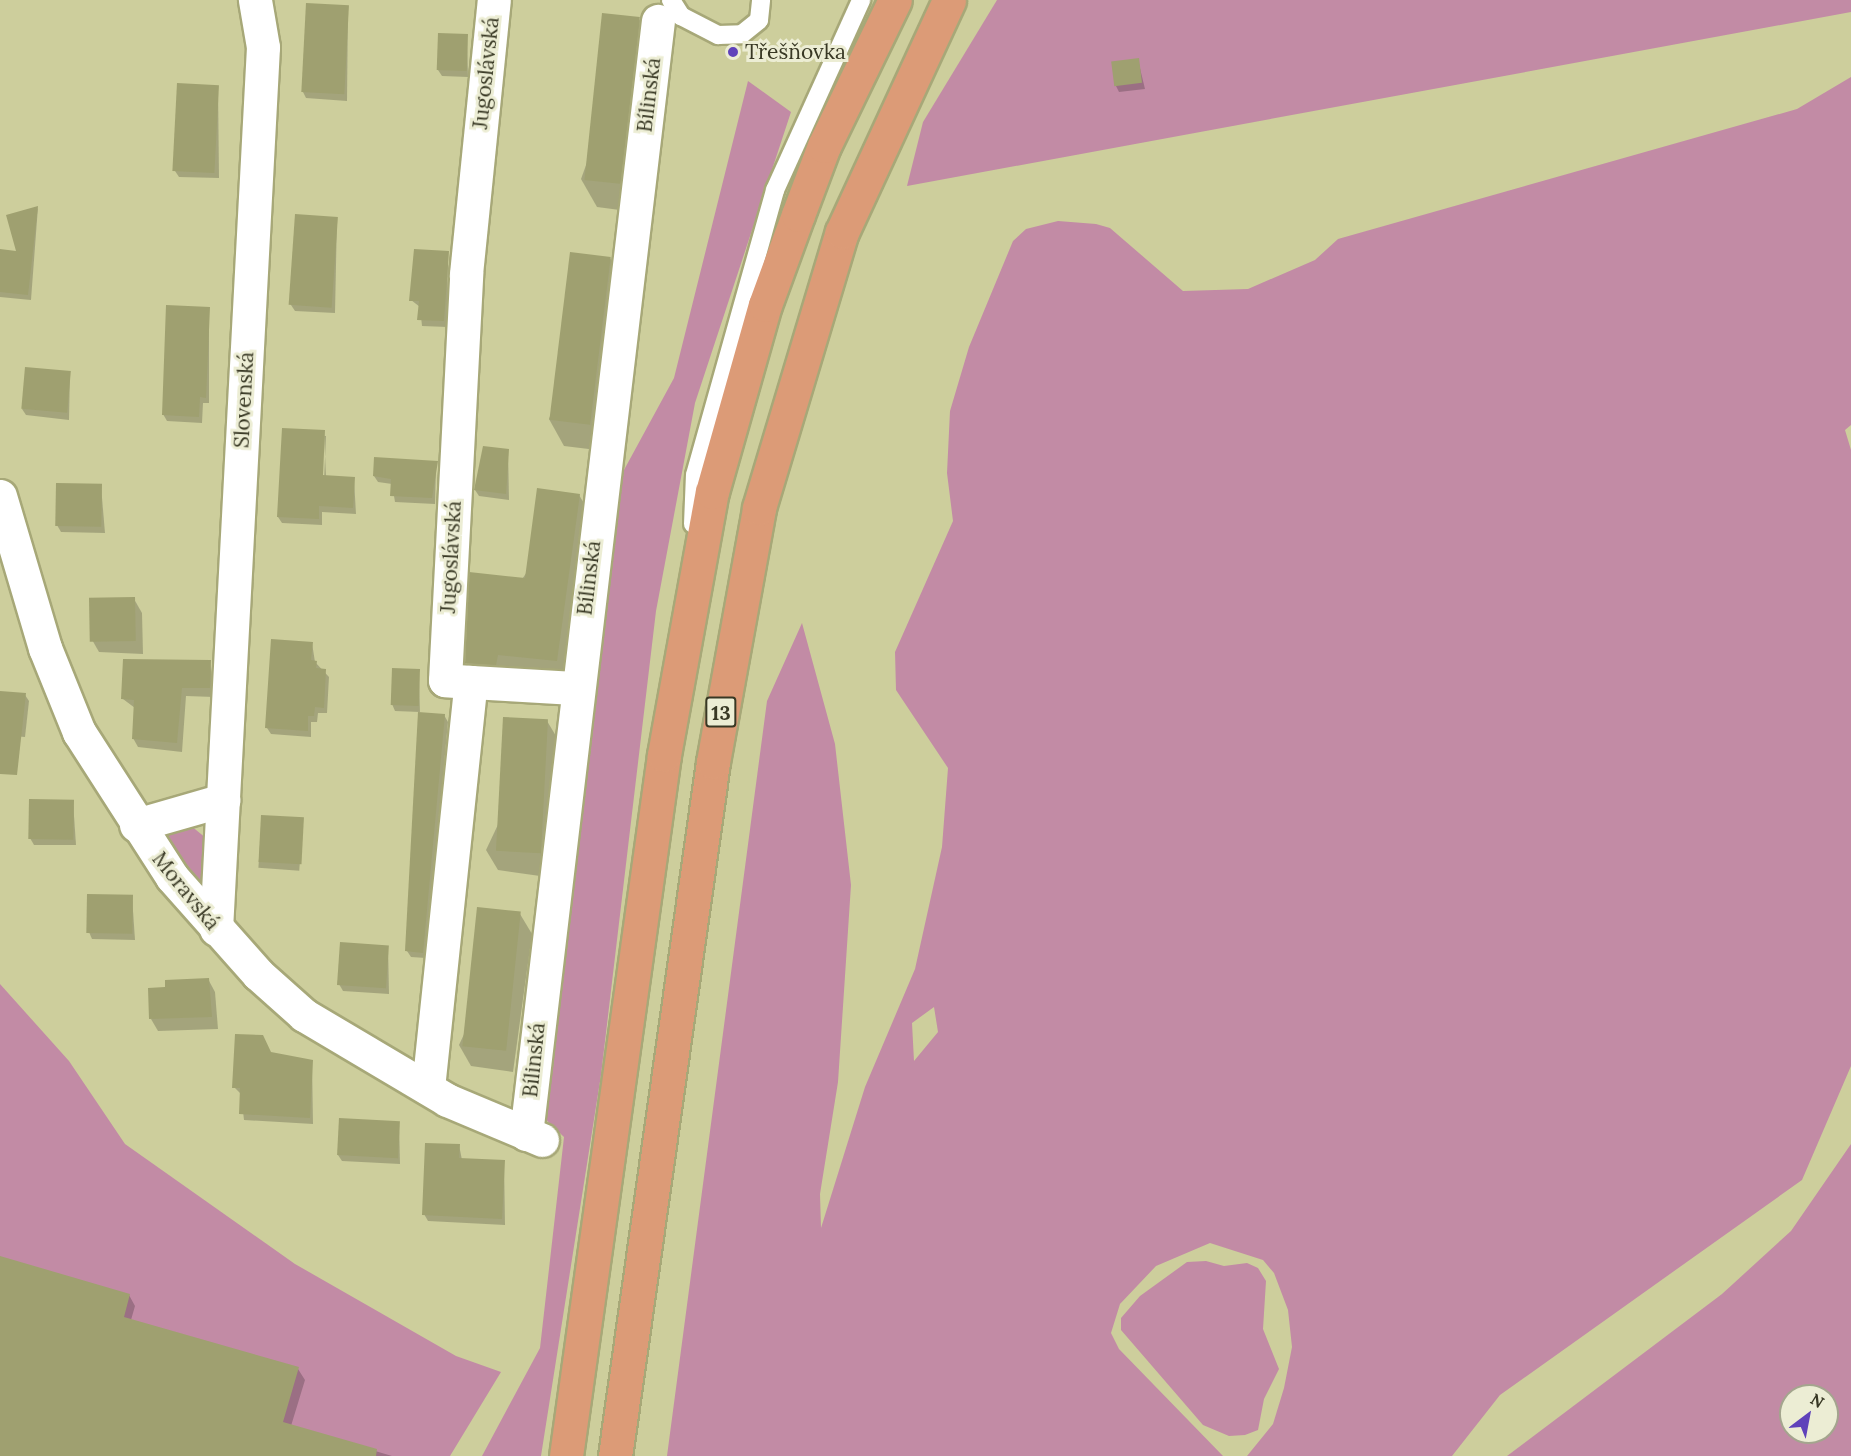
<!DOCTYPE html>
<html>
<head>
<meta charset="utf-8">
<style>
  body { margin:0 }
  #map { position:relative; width:1851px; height:1456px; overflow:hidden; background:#cdce9c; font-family:Lora,serif }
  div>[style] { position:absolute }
  .green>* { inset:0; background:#c28ba5 }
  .shadow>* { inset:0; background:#0003; transform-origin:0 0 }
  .building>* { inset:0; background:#9fa070; transform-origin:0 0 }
  .roads { filter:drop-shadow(2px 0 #a7a878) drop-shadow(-2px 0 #a7a878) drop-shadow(0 2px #a7a878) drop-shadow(0 -2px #a7a878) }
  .service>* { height:18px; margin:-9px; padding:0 9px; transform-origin:9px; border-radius:9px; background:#fff }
  .minor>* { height:33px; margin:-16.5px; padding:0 16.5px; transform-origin:16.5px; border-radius:16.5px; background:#fff }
  .trunk>* { height:33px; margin:-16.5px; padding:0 16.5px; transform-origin:16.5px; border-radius:16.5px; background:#dc9b77 }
  .dots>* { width:16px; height:16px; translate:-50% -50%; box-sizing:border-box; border:3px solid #ecedd4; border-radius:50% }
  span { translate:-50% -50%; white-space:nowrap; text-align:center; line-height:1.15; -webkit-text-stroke:6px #ecedd4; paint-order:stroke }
  .shield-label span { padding:2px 4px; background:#ecedd4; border:2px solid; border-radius:4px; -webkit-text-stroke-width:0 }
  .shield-label { font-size:20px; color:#383824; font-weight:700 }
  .poi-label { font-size:21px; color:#383824 }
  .left { translate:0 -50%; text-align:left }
  .street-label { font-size:21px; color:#383824 }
  .north { position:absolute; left:1779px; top:1384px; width:60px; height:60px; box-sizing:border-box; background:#ecedd4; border:2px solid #a4a58e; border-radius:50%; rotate:32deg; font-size:16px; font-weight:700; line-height:24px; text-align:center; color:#383824 }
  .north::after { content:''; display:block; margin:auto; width:21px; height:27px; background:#5f42ba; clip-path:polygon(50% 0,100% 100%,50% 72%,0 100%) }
</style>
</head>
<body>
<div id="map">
  <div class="green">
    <i style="clip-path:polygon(997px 0,1851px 0,1851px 12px,907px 186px,923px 122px)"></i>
    <i style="clip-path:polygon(evenodd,1851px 77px,1851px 425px,1845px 430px,1851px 450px,1851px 1066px,1802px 1180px,1500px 1395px,1452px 1456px,1247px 1456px,1273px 1424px,1284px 1388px,1292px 1347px,1288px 1310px,1274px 1273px,1263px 1260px,1210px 1243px,1156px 1266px,1120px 1304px,1111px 1333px,1119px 1349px,1223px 1456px,667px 1456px,767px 701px,802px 623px,835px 744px,851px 885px,838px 1082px,820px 1194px,821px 1228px,865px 1087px,915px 969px,942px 847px,948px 768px,896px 690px,895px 652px,953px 521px,947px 473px,950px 411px,969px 347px,1013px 241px,1026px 229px,1058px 221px,1096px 224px,1110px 228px,1183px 291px,1248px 289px,1315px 260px,1338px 239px,1797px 109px,1851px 77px,934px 1007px,938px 1032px,914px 1061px,912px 1023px,934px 1007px)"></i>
    <i style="clip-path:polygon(748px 81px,791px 112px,695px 403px,656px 611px,601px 1075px,541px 1456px,482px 1456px,540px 1348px,564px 1137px,535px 1109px,612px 492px,674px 378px)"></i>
    <i style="clip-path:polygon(190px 825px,212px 843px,203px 886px,195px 886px,166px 837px,175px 826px)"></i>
    <i style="clip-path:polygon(0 984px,69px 1061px,125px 1144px,295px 1264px,456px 1356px,501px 1372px,450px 1456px,0 1456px)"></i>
    <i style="clip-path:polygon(evenodd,1851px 1144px,1851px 1456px,1507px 1456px,1722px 1294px,1791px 1231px,1851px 1144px,1791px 1396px,1827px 1396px,1827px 1432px,1791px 1432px,1791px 1396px)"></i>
    <i style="clip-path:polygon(1206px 1261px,1224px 1266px,1247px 1263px,1258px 1268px,1266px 1281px,1263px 1329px,1279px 1369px,1264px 1399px,1258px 1430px,1245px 1435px,1229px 1436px,1203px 1425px,1121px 1330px,1121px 1318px,1140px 1296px,1187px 1262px)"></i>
  </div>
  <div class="shadow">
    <i style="clip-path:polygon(348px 7px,347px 101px,306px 98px,303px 92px)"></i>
    <i style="clip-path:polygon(639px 19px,655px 46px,635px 212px,597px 207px,581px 179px)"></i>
    <i style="clip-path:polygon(467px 36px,468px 77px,442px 76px,438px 70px)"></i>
    <i style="clip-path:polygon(1138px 60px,1145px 89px,1119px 92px,1116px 86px)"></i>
    <i style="clip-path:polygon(218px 86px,219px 178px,179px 177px,175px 171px)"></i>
    <i style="clip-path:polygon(38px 207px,31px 300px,0 297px,0 251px,18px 253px)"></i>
    <i style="clip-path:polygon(337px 218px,335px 313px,295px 311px,291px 305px)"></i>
    <i style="clip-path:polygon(448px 253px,447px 327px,422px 326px,420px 307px,411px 300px)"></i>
    <i style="clip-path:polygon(610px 258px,626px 285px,605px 451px,564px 446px,549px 419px)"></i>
    <i style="clip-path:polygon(209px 308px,209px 403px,203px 403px,202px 423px,167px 421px,163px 414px)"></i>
    <i style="clip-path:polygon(70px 372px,69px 420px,26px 415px,22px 409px)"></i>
    <i style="clip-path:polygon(evenodd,324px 431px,326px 477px,354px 479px,356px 514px,322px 512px,322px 525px,282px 523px,278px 517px,324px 431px,323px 436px,326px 436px,324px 482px,321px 482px,323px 436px)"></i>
    <i style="clip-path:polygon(508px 450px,509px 500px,479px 496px,475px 490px)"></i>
    <i style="clip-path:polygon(436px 468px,435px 504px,395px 502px,392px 484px,378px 482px,374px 476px)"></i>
    <i style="clip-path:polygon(101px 486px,105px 533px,61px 532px,57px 525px)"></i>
    <i style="clip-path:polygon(579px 495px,591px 515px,568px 680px,478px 682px,466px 662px)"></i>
    <i style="clip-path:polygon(134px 599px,142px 613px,143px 654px,99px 652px,91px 638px)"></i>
    <i style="clip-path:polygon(312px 643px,315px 662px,329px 677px,327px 713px,318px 713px,317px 722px,311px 722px,311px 737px,271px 734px,267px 728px)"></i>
    <i style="clip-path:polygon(210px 662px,214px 697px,186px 696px,182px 752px,138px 747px,133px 738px,135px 708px,123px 699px)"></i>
    <i style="clip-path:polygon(419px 671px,420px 714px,444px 715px,448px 722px,426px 958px,411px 957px,407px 951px,420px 712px,395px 711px,392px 704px)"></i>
    <i style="clip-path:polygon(0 693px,25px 695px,29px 701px,25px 737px,0 735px)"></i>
    <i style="clip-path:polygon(547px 721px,559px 741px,540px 876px,498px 870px,486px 850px)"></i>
    <i style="clip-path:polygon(73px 801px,76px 845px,34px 845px,30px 838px)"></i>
    <i style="left:262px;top:816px;width:41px;height:52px;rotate:4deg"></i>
    <i style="clip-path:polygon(132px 896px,135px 940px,92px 939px,89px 932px)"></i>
    <i style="clip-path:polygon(520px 914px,532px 934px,513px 1072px,471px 1066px,459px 1045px)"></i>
    <i style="clip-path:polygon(388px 946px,389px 994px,343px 991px,339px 984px)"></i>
    <i style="clip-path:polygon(208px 979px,215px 992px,218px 1029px,158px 1031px,151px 1019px)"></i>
    <i style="clip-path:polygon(270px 1053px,312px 1061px,313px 1124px,244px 1120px,241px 1094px,234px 1087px)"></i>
    <i style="clip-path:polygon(399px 1122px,400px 1164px,342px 1161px,338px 1155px)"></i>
    <i style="clip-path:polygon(459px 1145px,462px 1160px,504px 1161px,505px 1225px,428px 1221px,424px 1214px)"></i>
    <i style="clip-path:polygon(0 1257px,129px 1295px,135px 1306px,131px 1320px,298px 1369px,305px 1380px,291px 1426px,392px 1456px,0 1456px)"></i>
  </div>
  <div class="building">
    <i style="left:306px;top:3px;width:43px;height:89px;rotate:3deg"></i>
    <i style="left:602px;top:13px;width:38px;height:168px;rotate:6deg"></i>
    <i style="left:438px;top:33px;width:30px;height:37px;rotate:2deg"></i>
    <i style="left:1139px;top:58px;width:25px;height:28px;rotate:83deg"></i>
    <i style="left:177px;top:83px;width:42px;height:88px;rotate:3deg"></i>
    <i style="clip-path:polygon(38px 206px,28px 295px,0 292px,0 249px,16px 251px,6px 215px)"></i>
    <i style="left:295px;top:214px;width:43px;height:91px;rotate:4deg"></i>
    <i style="clip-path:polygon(414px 249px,449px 251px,444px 321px,417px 320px,419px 301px,409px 301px)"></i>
    <i style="left:570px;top:252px;width:41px;height:169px;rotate:7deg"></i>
    <i style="clip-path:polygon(166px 305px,210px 307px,206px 398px,200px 397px,199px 417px,162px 415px)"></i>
    <i style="left:25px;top:367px;width:46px;height:42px;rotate:5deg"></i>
    <i style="clip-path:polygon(282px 428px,325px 430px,323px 475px,355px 477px,353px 508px,319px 506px,319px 519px,277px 517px)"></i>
    <i style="clip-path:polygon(483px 446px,509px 449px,506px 494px,474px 490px)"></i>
    <i style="clip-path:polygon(374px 457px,438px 461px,432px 498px,390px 496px,391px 479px,373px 476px)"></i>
    <i style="left:56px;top:483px;width:46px;height:43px;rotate:1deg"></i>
    <i style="clip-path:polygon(537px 488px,580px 494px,557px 661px,498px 655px,496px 665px,465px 663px,469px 572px,525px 578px)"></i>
    <i style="left:135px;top:597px;width:44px;height:46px;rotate:89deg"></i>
    <i style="clip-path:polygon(271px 639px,313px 642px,311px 660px,317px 661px,316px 668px,326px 669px,324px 708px,315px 707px,314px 716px,308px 716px,308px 731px,265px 728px)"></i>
    <i style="clip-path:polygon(123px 659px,211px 660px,210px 688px,182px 688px,177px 743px,132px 739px,134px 700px,121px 699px)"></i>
    <i style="left:392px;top:668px;width:28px;height:37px;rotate:2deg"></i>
    <i style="clip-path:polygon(0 691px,26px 693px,17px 775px,0 774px)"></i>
    <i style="clip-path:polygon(418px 712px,445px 714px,423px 953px,405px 951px)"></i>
    <i style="left:503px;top:717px;width:45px;height:134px;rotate:3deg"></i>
    <i style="left:29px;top:799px;width:45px;height:40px;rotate:1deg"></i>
    <i style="left:261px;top:815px;width:43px;height:47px;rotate:3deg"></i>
    <i style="left:87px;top:894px;width:46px;height:39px;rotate:1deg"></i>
    <i style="left:477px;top:907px;width:44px;height:140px;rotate:6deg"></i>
    <i style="left:340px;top:942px;width:49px;height:43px;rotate:4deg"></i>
    <i style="clip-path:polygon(209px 978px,212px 1017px,149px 1019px,148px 988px,165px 987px,165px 980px)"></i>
    <i style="clip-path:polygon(235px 1034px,263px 1035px,271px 1052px,313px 1060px,310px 1118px,239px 1114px,240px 1088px,232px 1088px)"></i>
    <i style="left:339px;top:1118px;width:61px;height:37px;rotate:3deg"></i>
    <i style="clip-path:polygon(425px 1143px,460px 1144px,459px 1158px,505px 1160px,502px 1219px,422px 1215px)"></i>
    <i style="clip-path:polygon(0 1256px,130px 1294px,124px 1317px,299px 1367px,283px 1422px,377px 1449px,376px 1456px,0 1456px)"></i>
  </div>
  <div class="roads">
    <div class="service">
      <i style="left:671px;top:0;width:19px;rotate:58deg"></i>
      <i style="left:681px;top:16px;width:42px;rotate:27.2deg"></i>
      <i style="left:718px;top:35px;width:24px;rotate:-2deg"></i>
      <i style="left:742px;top:34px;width:22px;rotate:-39deg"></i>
      <i style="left:759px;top:20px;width:20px;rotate:-84deg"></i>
      <i style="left:693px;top:524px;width:49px;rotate:-87.7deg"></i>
      <i style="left:695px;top:475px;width:296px;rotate:-74.3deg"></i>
      <i style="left:775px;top:190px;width:209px;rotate:-65.6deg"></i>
    </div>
    <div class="minor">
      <i style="left:0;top:496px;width:159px;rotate:73.5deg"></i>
      <i style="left:45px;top:648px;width:91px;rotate:68deg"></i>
      <i style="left:79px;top:732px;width:172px;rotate:57.3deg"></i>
      <i style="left:172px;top:877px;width:130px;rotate:48.4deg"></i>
      <i style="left:258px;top:974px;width:62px;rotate:41.7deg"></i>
      <i style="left:304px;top:1015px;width:166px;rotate:30.7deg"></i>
      <i style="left:447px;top:1100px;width:103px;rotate:22.8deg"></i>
      <i style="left:471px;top:682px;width:104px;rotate:3.3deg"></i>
      <i style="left:136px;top:825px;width:91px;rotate:-16deg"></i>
      <i style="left:216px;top:929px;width:883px;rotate:-86.95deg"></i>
      <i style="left:263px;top:47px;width:48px;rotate:-99.7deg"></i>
      <i style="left:428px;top:1088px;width:408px;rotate:-84deg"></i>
      <i style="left:471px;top:682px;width:26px;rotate:-176deg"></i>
      <i style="left:445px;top:680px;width:407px;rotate:-87deg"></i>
      <i style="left:466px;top:274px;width:275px;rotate:-84.2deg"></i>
      <i style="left:526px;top:1134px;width:1121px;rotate:-83.24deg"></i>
    </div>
    <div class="trunk">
      <i style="left:566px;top:1456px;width:708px;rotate:-82.04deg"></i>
      <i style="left:664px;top:755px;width:267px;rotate:-79.7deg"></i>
      <i style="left:712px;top:492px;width:194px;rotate:-74.2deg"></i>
      <i style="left:765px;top:305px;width:96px;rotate:-69.9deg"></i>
      <i style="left:798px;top:215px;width:74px;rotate:-69.4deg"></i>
      <i style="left:824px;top:146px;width:162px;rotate:-64.1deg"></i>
      <i style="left:615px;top:1456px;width:701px;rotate:-81.96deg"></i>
      <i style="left:713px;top:762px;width:258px;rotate:-79.7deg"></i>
      <i style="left:759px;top:508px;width:288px;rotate:-73.3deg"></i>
      <i style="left:842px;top:232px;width:255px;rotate:-65.2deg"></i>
    </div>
  </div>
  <div class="dots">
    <i style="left:733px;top:52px;background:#5f42ba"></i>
  </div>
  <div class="shield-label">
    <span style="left:721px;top:712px">13</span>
  </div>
  <div class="poi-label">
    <span class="left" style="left:745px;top:52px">Třešňovka</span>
  </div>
  <div class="street-label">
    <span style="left:486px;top:73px;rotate:-84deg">Jugoslávská</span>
    <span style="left:649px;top:95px;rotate:-83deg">Bílinská</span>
    <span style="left:244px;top:400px;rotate:-87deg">Slovenská</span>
    <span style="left:451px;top:557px;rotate:-87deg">Jugoslávská</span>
    <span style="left:589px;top:578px;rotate:-83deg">Bílinská</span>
    <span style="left:186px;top:891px;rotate:51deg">Moravská</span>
    <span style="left:534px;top:1060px;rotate:-84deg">Bílinská</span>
  </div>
  <div class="north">N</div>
</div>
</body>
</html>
